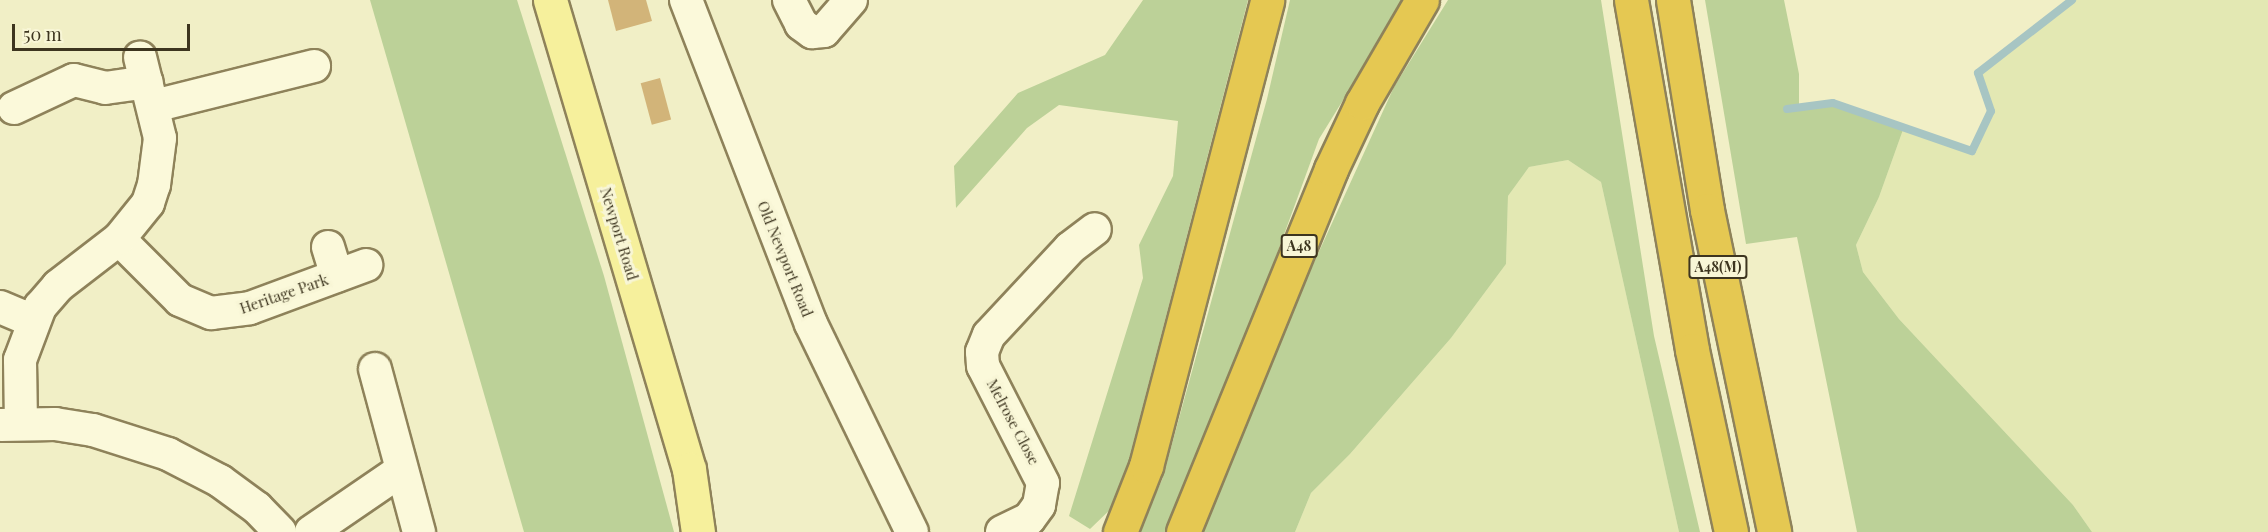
<!DOCTYPE html>
<html>
<head>
<meta charset="utf-8">
<style>
  body { margin:0 }
  #map { position:relative; width:2268px; height:532px; overflow:hidden; background:#f1efc6; font-family:"Playfair Display",serif }
  div>[style] { position:absolute }
  .farmland>* { inset:0; background:#e3e8b3 }
  .green>* { inset:0; background:#bcd198 }
  .stream>* { height:8px; margin:-4px; padding:0 4px; transform-origin:4px; border-radius:4px; background:#a7c5c3 }
  .building>* { inset:0; background:#d2b479; transform-origin:0 0 }
  .roads { filter:drop-shadow(2px 0 #8e825a) drop-shadow(-2px 0 #8e825a) drop-shadow(0 2px #8e825a) drop-shadow(0 -2px #8e825a) }
  .minor>* { height:32px; margin:-16px; padding:0 16px; transform-origin:16px; border-radius:16px; background:#fbf9da }
  .major>* { height:33px; margin:-16.5px; padding:0 16.5px; transform-origin:16.5px; border-radius:16.5px; background:#f6f09c }
  .highway>* { height:33px; margin:-16.5px; padding:0 16.5px; transform-origin:16.5px; border-radius:16.5px; background:#e5c852 }
  span { translate:-50% -50%; white-space:nowrap; text-align:center; line-height:1.15; -webkit-text-stroke:6px #f8f6d6; paint-order:stroke }
  .shield-label span { padding:2px 4px; background:#f8f6d6; border:2px solid; border-radius:4px; -webkit-text-stroke-width:0 }
  .shield-label { font-size:14px; color:#3d351f; font-weight:700 }
  .street-label { font-size:15px; color:#3d351f }
  .scale { position:absolute; left:12px; top:24px; width:178px; height:27px; box-sizing:border-box; border:3px solid #3d351f; border-top:0; padding-left:8px; font-size:18px; line-height:21px; white-space:nowrap; color:#3d351f; -webkit-text-stroke:4px #f8f6d6; paint-order:stroke }
</style>
</head>
<body>
<div id="map">
  <div class="farmland">
    <i style="clip-path:polygon(2072px 0,2268px 0,2268px 532px,2092px 532px,2073px 505px,1899px 319px,1863px 272px,1856px 245px,1879px 197px,1904px 127px,1972px 150px,1991px 111px,1978px 73px)"></i>
    <i style="clip-path:polygon(1568px 160px,1601px 182px,1679px 532px,1295px 532px,1311px 493px,1350px 454px,1451px 338px,1506px 264px,1508px 196px,1529px 167px)"></i>
  </div>
  <div class="green">
    <i style="clip-path:polygon(370px 0,517px 0,604px 276px,674px 532px,524px 532px)"></i>
    <i style="clip-path:polygon(1143px 0,1248px 0,1118px 502px,1090px 529px,1069px 516px,1143px 278px,1139px 245px,1173px 176px,1178px 121px,1059px 105px,1027px 128px,956px 208px,954px 166px,1018px 93px,1105px 55px)"></i>
    <i style="clip-path:polygon(1290px 0,1405px 0,1319px 139px,1252px 322px,1166px 532px,1138px 532px,1162px 480px,1267px 99px)"></i>
    <i style="clip-path:polygon(1448px 0,1601px 0,1654px 336px,1700px 532px,1679px 532px,1601px 182px,1568px 160px,1529px 167px,1508px 196px,1506px 264px,1451px 338px,1350px 454px,1311px 493px,1295px 532px,1202px 532px,1312px 267px,1394px 87px)"></i>
    <i style="clip-path:polygon(1705px 0,1784px 0,1799px 74px,1799px 107px,1833px 103px,1904px 127px,1879px 197px,1856px 245px,1863px 272px,1899px 319px,2073px 505px,2092px 532px,1857px 532px,1797px 237px,1746px 244px)"></i>
  </div>
  <div class="stream">
    <i style="left:1787px;top:109px;width:46px;rotate:-7.4deg"></i>
    <i style="left:1833px;top:103px;width:147px;rotate:19.1deg"></i>
    <i style="left:1972px;top:151px;width:44px;rotate:-64.6deg"></i>
    <i style="left:1991px;top:111px;width:40px;rotate:-108.9deg"></i>
    <i style="left:1978px;top:73px;width:119px;rotate:-37.8deg"></i>
  </div>
  <div class="building">
    <i style="clip-path:polygon(608px 0,646px 0,652px 21px,616px 31px)"></i>
    <i style="left:660px;top:78px;width:43px;height:20px;rotate:75deg"></i>
  </div>
  <div class="roads">
    <div class="minor">
      <i style="left:686px;top:0;width:347px;rotate:68.9deg"></i>
      <i style="left:811px;top:324px;width:231px;rotate:64.1deg"></i>
      <i style="left:789px;top:0;width:27px;rotate:63deg"></i>
      <i style="left:801px;top:24px;width:14px;rotate:36deg"></i>
      <i style="left:812px;top:32px;width:12px;rotate:-5deg"></i>
      <i style="left:824px;top:31px;width:41px;rotate:-48.9deg"></i>
      <i style="left:154px;top:106px;width:165px;rotate:-14deg"></i>
      <i style="left:14px;top:108px;width:66px;rotate:-25deg"></i>
      <i style="left:74px;top:80px;width:32px;rotate:14deg"></i>
      <i style="left:105px;top:88px;width:42px;rotate:-8.1deg"></i>
      <i style="left:119px;top:239px;width:86px;rotate:45deg"></i>
      <i style="left:180px;top:300px;width:34px;rotate:23deg"></i>
      <i style="left:211px;top:313px;width:39px;rotate:-7deg"></i>
      <i style="left:250px;top:308px;width:124px;rotate:-20.3deg"></i>
      <i style="left:328px;top:247px;width:30px;rotate:73deg"></i>
      <i style="left:0;top:307px;width:36px;rotate:23deg"></i>
      <i style="left:375px;top:369px;width:169px;rotate:74.9deg"></i>
      <i style="left:21px;top:424px;width:64px;rotate:-90.9deg"></i>
      <i style="left:20px;top:360px;width:57px;rotate:-69.3deg"></i>
      <i style="left:40px;top:307px;width:28px;rotate:-49deg"></i>
      <i style="left:58px;top:286px;width:77px;rotate:-37.6deg"></i>
      <i style="left:119px;top:239px;width:46px;rotate:-51.1deg"></i>
      <i style="left:148px;top:203px;width:19px;rotate:-72deg"></i>
      <i style="left:154px;top:185px;width:47px;rotate:-82.7deg"></i>
      <i style="left:160px;top:138px;width:83px;rotate:-103.9deg"></i>
      <i style="left:1px;top:425px;width:54px;rotate:-1.1deg"></i>
      <i style="left:55px;top:424px;width:38px;rotate:9deg"></i>
      <i style="left:93px;top:430px;width:79px;rotate:17.7deg"></i>
      <i style="left:168px;top:454px;width:59px;rotate:27.4deg"></i>
      <i style="left:220px;top:481px;width:46px;rotate:36.1deg"></i>
      <i style="left:257px;top:508px;width:33px;rotate:46deg"></i>
      <i style="left:311px;top:532px;width:108px;rotate:-34.4deg"></i>
      <i style="left:1002px;top:532px;width:30px;rotate:-26deg"></i>
      <i style="left:1029px;top:519px;width:17px;rotate:-54deg"></i>
      <i style="left:1039px;top:505px;width:22px;rotate:-80deg"></i>
      <i style="left:1043px;top:483px;width:131px;rotate:-117.1deg"></i>
      <i style="left:983px;top:366px;width:14px;rotate:-94deg"></i>
      <i style="left:982px;top:352px;width:18px;rotate:-68deg"></i>
      <i style="left:989px;top:335px;width:119px;rotate:-47deg"></i>
      <i style="left:1070px;top:248px;width:31px;rotate:-37deg"></i>
    </div>
    <div class="major">
      <i style="left:550px;top:0;width:489px;rotate:73.5deg"></i>
      <i style="left:689px;top:469px;width:64px;rotate:81.9deg"></i>
    </div>
    <div class="highway">
      <i style="left:1631px;top:0;width:355px;rotate:80.1deg"></i>
      <i style="left:1692px;top:350px;width:186px;rotate:77.9deg"></i>
      <i style="left:1673px;top:0;width:213px;rotate:80.8deg"></i>
      <i style="left:1707px;top:210px;width:329px;rotate:78.2deg"></i>
      <i style="left:1120px;top:532px;width:71px;rotate:-68.5deg"></i>
      <i style="left:1146px;top:466px;width:481px;rotate:-75.4deg"></i>
      <i style="left:1183px;top:532px;width:392px;rotate:-67.8deg"></i>
      <i style="left:1331px;top:169px;width:73px;rotate:-64.8deg"></i>
      <i style="left:1362px;top:103px;width:119px;rotate:-59.8deg"></i>
    </div>
  </div>
  <div class="shield-label">
    <span style="left:1299px;top:246px">A48</span>
    <span style="left:1718px;top:267px">A48(M)</span>
  </div>
  <div class="street-label">
    <span style="left:619px;top:234px;rotate:73deg">Newport Road</span>
    <span style="left:785px;top:259px;rotate:68deg">Old Newport Road</span>
    <span style="left:284px;top:294px;rotate:-19deg">Heritage Park</span>
    <span style="left:1013px;top:422px;rotate:62deg">Melrose Close</span>
  </div>
  <div class="scale">50 m</div>
</div>
</body>
</html>
